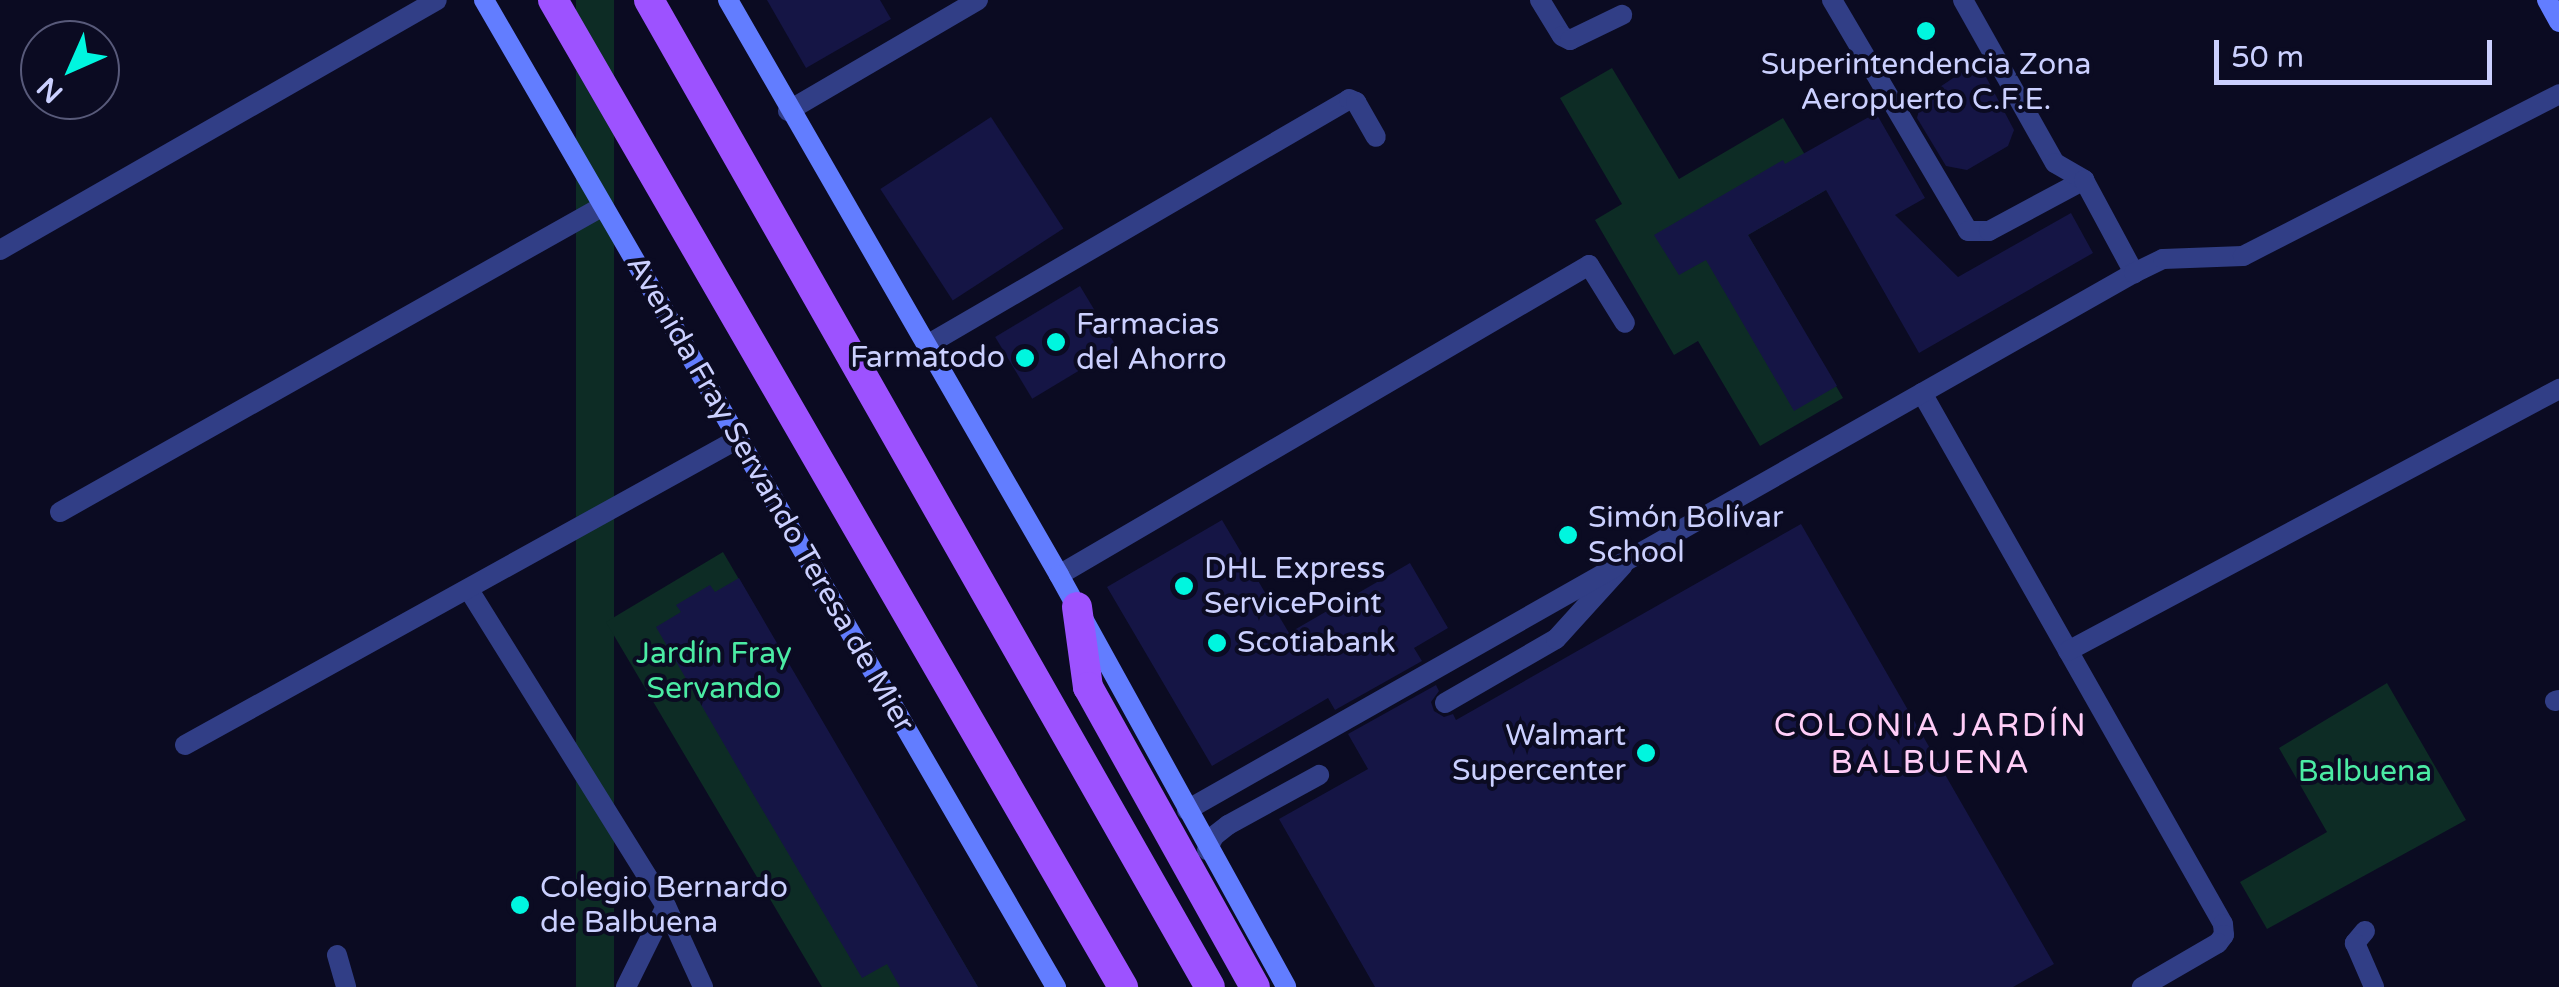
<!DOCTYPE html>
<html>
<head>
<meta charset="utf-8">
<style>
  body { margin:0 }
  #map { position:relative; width:2559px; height:987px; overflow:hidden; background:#0b0b22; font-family:"Varela Round",sans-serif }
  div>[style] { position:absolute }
  .green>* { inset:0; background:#0d2c25; transform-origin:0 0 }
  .building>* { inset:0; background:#151545; transform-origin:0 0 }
  .lane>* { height:20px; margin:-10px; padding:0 10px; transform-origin:10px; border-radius:10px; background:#313e86 }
  .street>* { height:20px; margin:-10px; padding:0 10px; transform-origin:10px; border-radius:10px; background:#313e86 }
  .secondary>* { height:20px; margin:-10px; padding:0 10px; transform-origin:10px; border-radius:10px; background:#627dff }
  .primary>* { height:30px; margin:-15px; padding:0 15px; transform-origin:15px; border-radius:15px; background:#9d52ff }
  .dots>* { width:28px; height:28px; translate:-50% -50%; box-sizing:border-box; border:5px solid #0b0b22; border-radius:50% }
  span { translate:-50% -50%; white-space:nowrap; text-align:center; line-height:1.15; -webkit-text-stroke:8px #0b0b22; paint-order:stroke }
  .poi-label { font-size:30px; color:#cbd0ff }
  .left { translate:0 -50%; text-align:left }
  .right { translate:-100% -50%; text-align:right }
  .street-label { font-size:30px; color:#cbd0ff }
  .park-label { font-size:30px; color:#4beba4 }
  .neighbourhood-label { font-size:32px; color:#ffcdf7; letter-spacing:2.5px }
  .north { position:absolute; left:20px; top:20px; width:100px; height:100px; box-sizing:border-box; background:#0b0b22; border:2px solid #585a7a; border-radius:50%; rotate:225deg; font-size:28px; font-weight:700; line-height:40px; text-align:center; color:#cbd0ff }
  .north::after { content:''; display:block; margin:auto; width:35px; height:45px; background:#00f6df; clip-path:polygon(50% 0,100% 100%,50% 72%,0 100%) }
  .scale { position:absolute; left:2214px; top:40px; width:278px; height:45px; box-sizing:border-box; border:5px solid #cbd0ff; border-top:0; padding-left:12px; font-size:30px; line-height:35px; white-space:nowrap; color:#cbd0ff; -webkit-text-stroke:8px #0b0b22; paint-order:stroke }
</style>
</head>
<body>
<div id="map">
  <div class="green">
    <i style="left:576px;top:0;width:38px;height:1137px"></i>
    <i style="clip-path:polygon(1612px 68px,1679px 179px,1783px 118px,1826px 190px,1748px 235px,1843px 398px,1760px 446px,1698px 341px,1674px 355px,1595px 220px,1622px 204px,1560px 98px)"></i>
    <i style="clip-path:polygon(723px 552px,885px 829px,978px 987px,822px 987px,606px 622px)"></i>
    <i style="clip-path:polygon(2387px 683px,2466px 820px,2267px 929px,2240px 882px,2327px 832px,2279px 748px)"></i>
  </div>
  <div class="building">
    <i style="clip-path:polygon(767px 0,880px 0,891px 19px,806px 68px)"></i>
    <i style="clip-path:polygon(1968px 68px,1985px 75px,2014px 130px,2008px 146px,1967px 170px,1946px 166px,1917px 118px,1922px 99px)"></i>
    <i style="clip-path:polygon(1876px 113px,1925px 198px,1895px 215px,1958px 277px,2071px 213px,2093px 253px,1919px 353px,1826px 190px,1748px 235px,1837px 386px,1794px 411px,1706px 260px,1679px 275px,1654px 235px,1783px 160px,1785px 164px)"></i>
    <i style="left:991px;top:117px;width:133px;height:132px;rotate:57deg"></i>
    <i style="left:1080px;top:286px;width:72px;height:99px;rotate:59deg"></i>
    <i style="clip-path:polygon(1222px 520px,1289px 633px,1410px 563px,1448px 628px,1414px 648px,1422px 661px,1335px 710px,1328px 698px,1212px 766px,1107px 587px)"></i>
    <i style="clip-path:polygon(1801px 524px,2054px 964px,2013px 987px,1375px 987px,1279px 819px,1368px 769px,1348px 734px,1436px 685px,1439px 691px,1431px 702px,1434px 711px,1444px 717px,1453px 714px,1456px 720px)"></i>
    <i style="clip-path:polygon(739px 578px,760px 614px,978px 987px,900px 987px,887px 964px,862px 978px,746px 782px,656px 627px,681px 612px,676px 605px,710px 585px,715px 592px)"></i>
  </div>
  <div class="lane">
    <i style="left:1832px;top:0;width:268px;rotate:59.5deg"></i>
    <i style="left:1968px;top:231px;width:21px"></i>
    <i style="left:1989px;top:231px;width:108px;rotate:-28.2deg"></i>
    <i style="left:1963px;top:0;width:187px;rotate:60.6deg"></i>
    <i style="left:2055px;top:163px;width:34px;rotate:30deg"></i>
    <i style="left:2084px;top:180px;width:106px;rotate:61.7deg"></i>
    <i style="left:1445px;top:703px;width:128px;rotate:-30deg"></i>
    <i style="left:1556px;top:639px;width:100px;rotate:-47.8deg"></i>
    <i style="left:1207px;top:850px;width:16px;rotate:-63deg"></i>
    <i style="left:1214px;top:836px;width:18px;rotate:-38deg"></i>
    <i style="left:1228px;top:825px;width:104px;rotate:-28.8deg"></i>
    <i style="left:626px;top:987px;width:90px;rotate:-63.7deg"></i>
  </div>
  <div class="street">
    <i style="left:1540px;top:0;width:42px;rotate:58.6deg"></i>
    <i style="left:1562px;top:36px;width:9px;rotate:27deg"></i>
    <i style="left:1570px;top:40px;width:58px;rotate:-25.7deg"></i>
    <i style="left:788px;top:111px;width:220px;rotate:-30.3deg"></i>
    <i style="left:0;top:250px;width:503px;rotate:-29.77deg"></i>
    <i style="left:927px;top:345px;width:488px;rotate:-30.2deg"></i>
    <i style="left:1349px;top:99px;width:8px;rotate:23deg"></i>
    <i style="left:1356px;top:102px;width:40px;rotate:60.3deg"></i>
    <i style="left:1922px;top:393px;width:610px;rotate:60.45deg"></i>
    <i style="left:2223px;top:924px;width:11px;rotate:85deg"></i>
    <i style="left:2224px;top:935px;width:10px;rotate:127deg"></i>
    <i style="left:2218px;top:943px;width:88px;rotate:149.9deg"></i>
    <i style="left:60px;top:512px;width:623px;rotate:-29.4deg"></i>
    <i style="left:1059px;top:575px;width:614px;rotate:-30.32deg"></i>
    <i style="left:1589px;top:265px;width:68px;rotate:58.2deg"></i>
    <i style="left:469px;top:590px;width:372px;rotate:58.1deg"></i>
    <i style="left:666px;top:906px;width:89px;rotate:65.4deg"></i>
    <i style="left:2068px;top:651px;width:557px;rotate:-28.08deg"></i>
    <i style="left:2555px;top:701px;width:4px;rotate:-14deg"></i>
    <i style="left:185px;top:745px;width:632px;rotate:-28.96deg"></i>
    <i style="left:1187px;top:810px;width:1089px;rotate:-29.56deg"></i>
    <i style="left:2134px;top:273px;width:32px;rotate:-26deg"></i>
    <i style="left:2163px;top:259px;width:80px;rotate:-2.1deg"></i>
    <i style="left:2243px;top:256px;width:355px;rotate:-27.1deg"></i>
    <i style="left:2365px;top:931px;width:16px;rotate:130deg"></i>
    <i style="left:2355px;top:943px;width:48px;rotate:66.6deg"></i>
    <i style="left:337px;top:955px;width:33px;rotate:74deg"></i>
  </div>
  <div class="secondary">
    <i style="left:484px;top:0;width:1141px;rotate:59.91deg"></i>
    <i style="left:728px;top:0;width:663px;rotate:60.07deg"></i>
    <i style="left:1059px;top:575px;width:470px;rotate:61.1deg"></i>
    <i style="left:2547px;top:0;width:25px;rotate:61deg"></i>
  </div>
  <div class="primary">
    <i style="left:553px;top:0;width:1140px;rotate:59.99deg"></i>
    <i style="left:649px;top:0;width:1135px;rotate:60.39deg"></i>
    <i style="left:1077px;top:607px;width:81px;rotate:82.2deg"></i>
    <i style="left:1088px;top:687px;width:343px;rotate:60.9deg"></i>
  </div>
  <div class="dots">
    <i style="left:1926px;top:31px;background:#00f6df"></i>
    <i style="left:1056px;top:342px;background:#00f6df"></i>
    <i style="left:1025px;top:358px;background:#00f6df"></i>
    <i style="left:1568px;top:535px;background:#00f6df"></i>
    <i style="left:1184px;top:586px;background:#00f6df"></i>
    <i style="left:1217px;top:643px;background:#00f6df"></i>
    <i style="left:1646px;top:753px;background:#00f6df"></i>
    <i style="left:520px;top:905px;background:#00f6df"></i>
  </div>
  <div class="poi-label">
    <span style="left:1926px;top:82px">Superintendencia Zona<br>Aeropuerto C.F.E.</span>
    <span class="left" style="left:1076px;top:342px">Farmacias<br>del Ahorro</span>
    <span class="right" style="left:1005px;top:358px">Farmatodo</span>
    <span class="left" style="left:1588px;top:535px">Simón Bolívar<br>School</span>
    <span class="left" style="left:1204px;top:586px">DHL Express<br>ServicePoint</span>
    <span class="left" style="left:1237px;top:643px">Scotiabank</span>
    <span class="right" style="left:1626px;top:753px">Walmart<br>Supercenter</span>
    <span class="left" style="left:540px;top:905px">Colegio Bernardo<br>de Balbuena</span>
  </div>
  <div class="street-label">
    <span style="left:770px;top:494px;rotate:60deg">Avenida Fray Servando Teresa de Mier</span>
  </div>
  <div class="park-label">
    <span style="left:714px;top:671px">Jardín Fray<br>Servando</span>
    <span style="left:2365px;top:772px">Balbuena</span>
  </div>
  <div class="neighbourhood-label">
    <span style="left:1931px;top:745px">COLONIA JARDÍN<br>BALBUENA</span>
  </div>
  <div class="north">N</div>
  <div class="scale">50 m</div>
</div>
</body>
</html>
